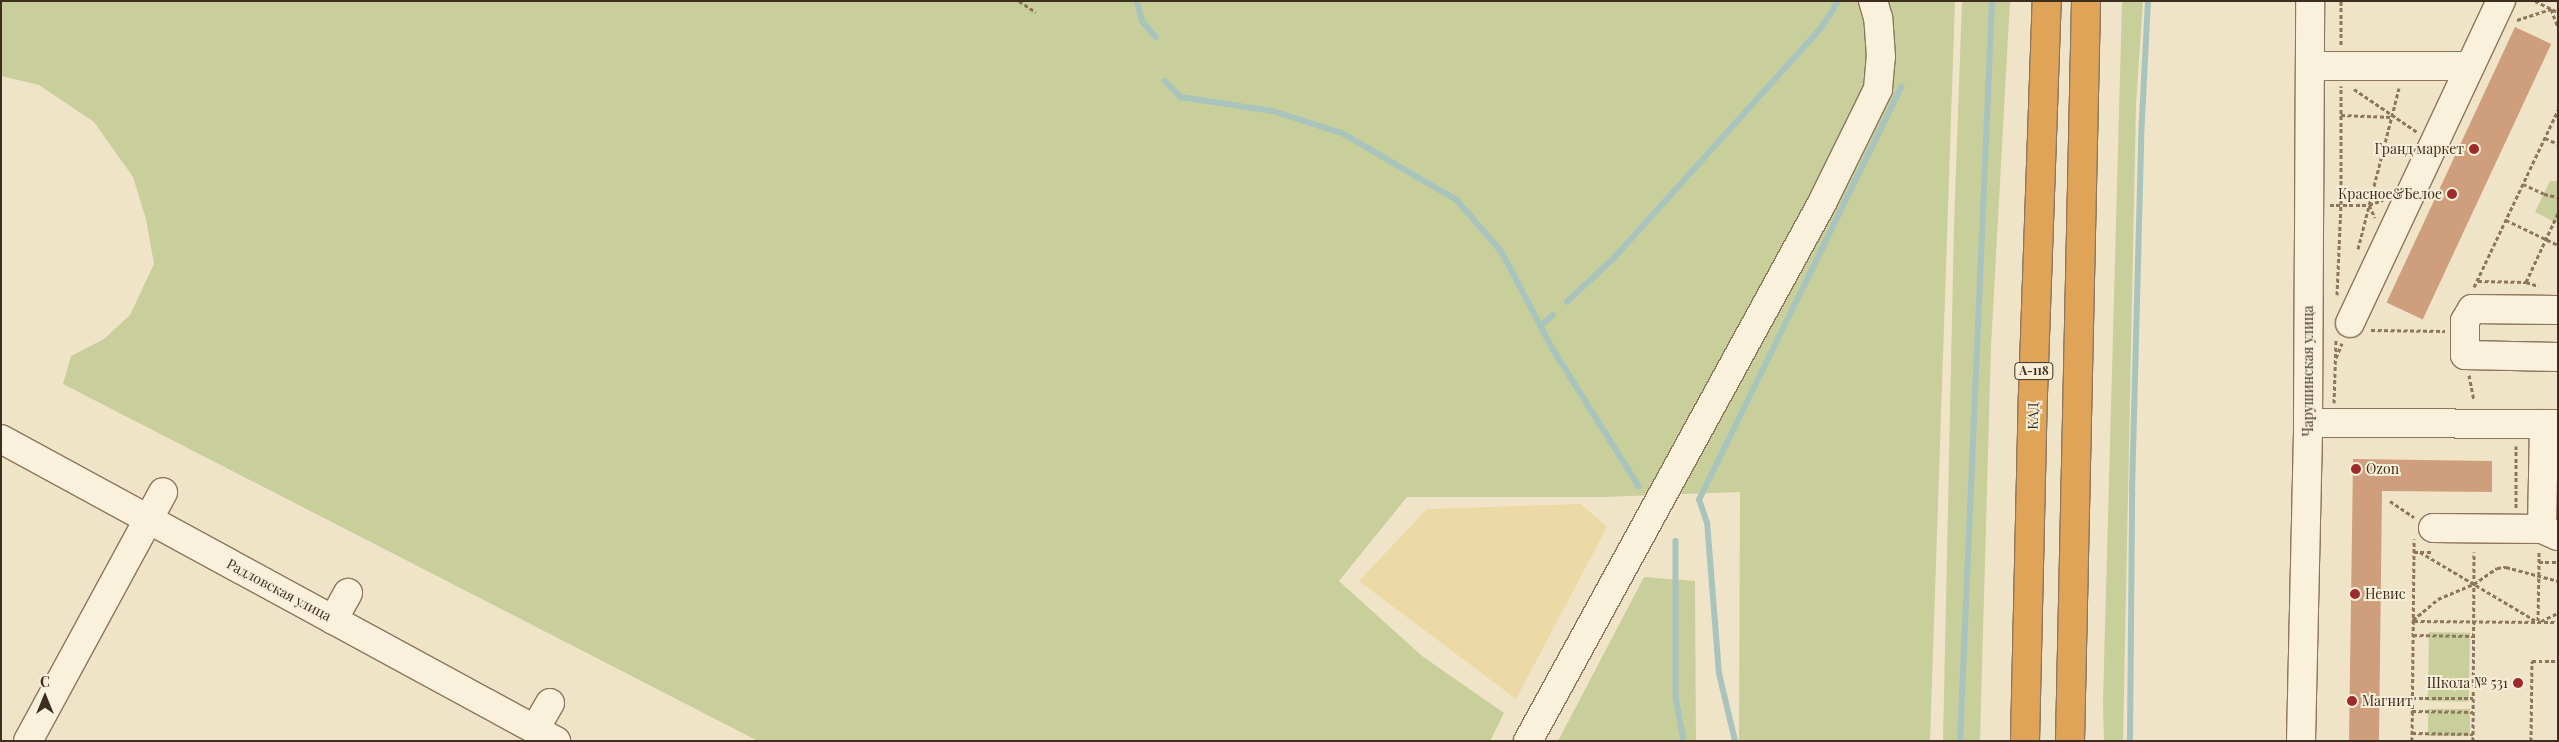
<!DOCTYPE html>
<html>
<head>
<meta charset="utf-8">
<style>
  body { margin:0 }
  #map { position:relative; width:2559px; height:742px; overflow:hidden; background:#f0e4c8; font-family:"Playfair Display",serif }
  div>[style] { position:absolute }
  .green>* { inset:0; background:#c9cf9b; transform-origin:0 0 }
  .sand>* { inset:0; background:#ecd9a5 }
  .stream>* { height:5.5px; margin:-2.75px; padding:0 2.75px; transform-origin:2.75px; border-radius:2.75px; background:#a9c4bc }
  .building>* { inset:0; background:#cf9f7d; transform-origin:0 0 }
  .path>* { height:3px; margin-top:-1.5px; transform-origin:0; background:repeating-linear-gradient(90deg,#8d765c 0 4px,transparent 0 6.5px) }
  .roads { filter:drop-shadow(1px 0 #8d765c) drop-shadow(-1px 0 #8d765c) drop-shadow(0 1px #8d765c) drop-shadow(0 -1px #8d765c) }
  .minor>* { height:28px; margin:-14px; padding:0 14px; transform-origin:14px; border-radius:14px; background:#faf1dc }
  .highway>* { height:28px; margin:-14px; padding:0 14px; transform-origin:14px; border-radius:14px; background:#e0a458 }
  .dots>* { width:14px; height:14px; translate:-50% -50%; box-sizing:border-box; border:2px solid #f7eed8; border-radius:50% }
  span { translate:-50% -50%; white-space:nowrap; text-align:center; line-height:1.15; -webkit-text-stroke:4px #f7eed8; paint-order:stroke }
  .shield-label span { padding:1px 4px; background:#f7eed8; border:1px solid; border-radius:4px; -webkit-text-stroke-width:0 }
  .shield-label { font-size:12px; color:#3d2e20; font-weight:700 }
  .poi-label { font-size:14px; color:#3d2e20 }
  .right { translate:-100% -50%; text-align:right }
  .left { translate:0 -50%; text-align:left }
  .street-label { font-size:14px; color:#3d2e20 }
  .frame { position:absolute; inset:0; border:2px solid #3d2e20; pointer-events:none }
  .north { position:absolute; left:20px; top:672px; width:50px; height:50px; -webkit-text-stroke:4px #f7eed8; paint-order:stroke; rotate:0deg; font-size:14px; font-weight:700; line-height:20px; text-align:center; color:#3d2e20 }
  .north::after { content:''; display:block; margin:auto; width:18px; height:22px; background:#3d2e20; clip-path:polygon(50% 0,100% 100%,50% 72%,0 100%) }
</style>
</head>
<body>
<div id="map">
  <div class="green">
    <i style="clip-path:polygon(1px 1px,1955px 1px,1930px 741px,1739px 741px,1740px 492px,1603px 497px,1407px 497px,1339px 581px,1422px 656px,1504px 713px,1490px 741px,758px 741px,63px 384px,71px 356px,104px 339px,130px 315px,154px 264px,146px 219px,133px 177px,94px 122px,39px 85px,1px 76px)"></i>
    <i style="clip-path:polygon(1962px 1px,2010px 1px,1991px 347px,1980px 741px,1943px 741px,1954px 225px)"></i>
    <i style="clip-path:polygon(2122px 1px,2143px 1px,2136px 105px,2123px 741px,2104px 741px,2103px 701px)"></i>
    <i style="clip-path:polygon(2550px 181px,2558px 181px,2558px 224px,2535px 212px)"></i>
    <i style="clip-path:polygon(1644px 577px,1695px 581px,1696px 741px,1558px 741px)"></i>
    <i style="left:2429px;top:632px;width:41px;height:69px;rotate:1deg"></i>
    <i style="left:2428px;top:709px;width:42px;height:27px"></i>
  </div>
  <div class="sand">
    <i style="clip-path:polygon(1581px 504px,1607px 527px,1516px 699px,1359px 581px,1427px 509px)"></i>
  </div>
  <div class="stream">
    <i style="left:1137px;top:1px;width:22px;rotate:74deg"></i>
    <i style="left:1143px;top:22px;width:20px;rotate:49deg"></i>
    <i style="left:1165px;top:81px;width:23px;rotate:45deg"></i>
    <i style="left:1181px;top:97px;width:93px;rotate:8.7deg"></i>
    <i style="left:1273px;top:111px;width:72px;rotate:17.7deg"></i>
    <i style="left:1342px;top:133px;width:133px;rotate:30.2deg"></i>
    <i style="left:1457px;top:200px;width:69px;rotate:49.1deg"></i>
    <i style="left:1502px;top:252px;width:110px;rotate:62.3deg"></i>
    <i style="left:1553px;top:349px;width:162px;rotate:57.9deg"></i>
    <i style="left:1567px;top:302px;width:64px;rotate:-43.1deg"></i>
    <i style="left:1614px;top:258px;width:311px;rotate:-48deg"></i>
    <i style="left:1822px;top:27px;width:31px;rotate:-58deg"></i>
    <i style="left:1541px;top:326px;width:16px;rotate:-43deg"></i>
    <i style="left:1676px;top:541px;width:156px;rotate:90deg"></i>
    <i style="left:1676px;top:697px;width:45px;rotate:79.7deg"></i>
    <i style="left:1735px;top:741px;width:69px;rotate:-103.4deg"></i>
    <i style="left:1719px;top:674px;width:151px;rotate:-94.5deg"></i>
    <i style="left:1707px;top:523px;width:24px;rotate:-109deg"></i>
    <i style="left:1699px;top:500px;width:460px;rotate:-63.9deg"></i>
    <i style="left:1960px;top:741px;width:741px;rotate:-87.52deg"></i>
    <i style="left:2130px;top:741px;width:249px;rotate:-89.5deg"></i>
    <i style="left:2132px;top:492px;width:353px;rotate:-88.5deg"></i>
    <i style="left:2141px;top:139px;width:138px;rotate:-87.1deg"></i>
  </div>
  <div class="building">
    <i style="left:2515px;top:27px;width:40px;height:304px;rotate:25deg"></i>
    <i style="clip-path:polygon(2353px 459px,2492px 461px,2492px 492px,2382px 491px,2379px 741px,2349px 741px)"></i>
  </div>
  <div class="path">
    <i style="left:1019px;top:1px;width:20px;rotate:33deg"></i>
    <i style="left:2341px;top:1px;width:44px;rotate:90deg"></i>
    <i style="left:2535px;top:1px;width:25px;rotate:26deg"></i>
    <i style="left:2517px;top:20px;width:36px;rotate:-18deg"></i>
    <i style="left:2551px;top:9px;width:19px;rotate:69deg"></i>
    <i style="left:2354px;top:89px;width:76px;rotate:34.3deg"></i>
    <i style="left:2341px;top:115px;width:51px;rotate:2.2deg"></i>
    <i style="left:2545px;top:138px;width:14px;rotate:25deg"></i>
    <i style="left:2523px;top:184px;width:23px;rotate:25deg"></i>
    <i style="left:2544px;top:194px;width:14px;rotate:12deg"></i>
    <i style="left:2330px;top:205px;width:39px"></i>
    <i style="left:2369px;top:205px;width:15px;rotate:-20deg"></i>
    <i style="left:2369px;top:205px;width:14px;rotate:65deg"></i>
    <i style="left:2506px;top:220px;width:58px;rotate:25.7deg"></i>
    <i style="left:2358px;top:249px;width:166px;rotate:-75.7deg"></i>
    <i style="left:2478px;top:281px;width:48px;rotate:1.2deg"></i>
    <i style="left:2526px;top:282px;width:13px;rotate:18deg"></i>
    <i style="left:2526px;top:282px;width:76px;rotate:-65.1deg"></i>
    <i style="left:2474px;top:287px;width:196px;rotate:-64.6deg"></i>
    <i style="left:2337px;top:295px;width:91px;rotate:-87.5deg"></i>
    <i style="left:2341px;top:204px;width:118px;rotate:-90deg"></i>
    <i style="left:2371px;top:330px;width:74px;rotate:0.8deg"></i>
    <i style="left:2336px;top:358px;width:16px;rotate:-68deg"></i>
    <i style="left:2469px;top:375px;width:26px;rotate:79deg"></i>
    <i style="left:2334px;top:403px;width:64px;rotate:-88.2deg"></i>
    <i style="left:2390px;top:501px;width:29px;rotate:34deg"></i>
    <i style="left:2516px;top:508px;width:62px;rotate:-90deg"></i>
    <i style="left:2414px;top:552px;width:19px"></i>
    <i style="left:2420px;top:552px;width:137px;rotate:30.7deg"></i>
    <i style="left:2539px;top:552px;width:10px;rotate:90deg"></i>
    <i style="left:2539px;top:562px;width:19px"></i>
    <i style="left:2413px;top:620px;width:33px;rotate:-40deg"></i>
    <i style="left:2438px;top:599px;width:39px;rotate:-23deg"></i>
    <i style="left:2474px;top:584px;width:28px;rotate:-35deg"></i>
    <i style="left:2497px;top:568px;width:9px;rotate:-6deg"></i>
    <i style="left:2506px;top:567px;width:54px;rotate:15.1deg"></i>
    <i style="left:2414px;top:621px;width:144px;rotate:0.4deg"></i>
    <i style="left:2538px;top:621px;width:59px;rotate:-89deg"></i>
    <i style="left:2541px;top:621px;width:19px;rotate:-25deg"></i>
    <i style="left:2413px;top:635px;width:60px;rotate:1deg"></i>
    <i style="left:2412px;top:698px;width:61px"></i>
    <i style="left:2412px;top:711px;width:61px;rotate:0.9deg"></i>
    <i style="left:2412px;top:733px;width:61px;rotate:0.9deg"></i>
    <i style="left:2412px;top:741px;width:202px;rotate:-89.4deg"></i>
    <i style="left:2473px;top:741px;width:189px;rotate:-89.7deg"></i>
    <i style="left:2531px;top:741px;width:80px;rotate:-89.3deg"></i>
    <i style="left:2532px;top:661px;width:26px"></i>
  </div>
  <div class="roads">
    <div class="minor">
      <i style="left:2310px;top:66px;width:160px"></i>
      <i style="left:2558px;top:310px;width:86px;rotate:-179.3deg"></i>
      <i style="left:2472px;top:309px;width:14px;rotate:120deg"></i>
      <i style="left:2465px;top:321px;width:34px;rotate:90deg"></i>
      <i style="left:2465px;top:355px;width:93px;rotate:1.2deg"></i>
      <i style="left:2350px;top:323px;width:356px;rotate:-64.9deg"></i>
      <i style="left:2308px;top:423px;width:250px;rotate:0.2deg"></i>
      <i style="left:1px;top:439px;width:632px;rotate:28.55deg"></i>
      <i style="left:2433px;top:528px;width:109px;rotate:0.5deg"></i>
      <i style="left:2542px;top:529px;width:17px;rotate:24deg"></i>
      <i style="left:2542px;top:529px;width:105px;rotate:-88.9deg"></i>
      <i style="left:333px;top:620px;width:31px;rotate:-61deg"></i>
      <i style="left:535px;top:729px;width:30px;rotate:-60deg"></i>
      <i style="left:28px;top:741px;width:283px;rotate:-61.5deg"></i>
      <i style="left:1528px;top:741px;width:613px;rotate:-61.34deg"></i>
      <i style="left:1822px;top:203px;width:127px;rotate:-63.8deg"></i>
      <i style="left:1878px;top:89px;width:32px;rotate:-85deg"></i>
      <i style="left:1881px;top:57px;width:39px;rotate:-94deg"></i>
      <i style="left:1878px;top:18px;width:18px;rotate:-106deg"></i>
      <i style="left:2301px;top:741px;width:318px;rotate:-88.7deg"></i>
      <i style="left:2308px;top:423px;width:422px;rotate:-89.7deg"></i>
    </div>
    <div class="highway">
      <i style="left:2025px;top:741px;width:347px;rotate:-88.7deg"></i>
      <i style="left:2033px;top:394px;width:393px;rotate:-88deg"></i>
      <i style="left:2070px;top:741px;width:740px;rotate:-88.76deg"></i>
    </div>
  </div>
  <div class="dots">
    <i style="left:2474px;top:149px;background:#9e2a2b"></i>
    <i style="left:2452px;top:194px;background:#9e2a2b"></i>
    <i style="left:2356px;top:469px;background:#9e2a2b"></i>
    <i style="left:2355px;top:594px;background:#9e2a2b"></i>
    <i style="left:2518px;top:683px;background:#9e2a2b"></i>
    <i style="left:2352px;top:701px;background:#9e2a2b"></i>
  </div>
  <div class="shield-label">
    <span style="left:2034px;top:371px">А-118</span>
  </div>
  <div class="poi-label">
    <span class="right" style="left:2464px;top:149px">Гранд маркет</span>
    <span class="right" style="left:2442px;top:194px">Красное&amp;Белое</span>
    <span class="left" style="left:2366px;top:469px">Ozon</span>
    <span class="left" style="left:2365px;top:594px">Невис</span>
    <span class="right" style="left:2508px;top:683px">Школа № 531</span>
    <span class="left" style="left:2362px;top:701px">Магнит</span>
  </div>
  <div class="street-label">
    <span style="left:2308px;top:371px;rotate:-90deg">Чарушинская улица</span>
    <span style="left:2033px;top:416px;rotate:-89deg">КАД</span>
    <span style="left:279px;top:590px;rotate:28deg">Радловская улица</span>
  </div>
  <div class="frame"></div>
  <div class="north">С</div>
</div>
</body>
</html>
